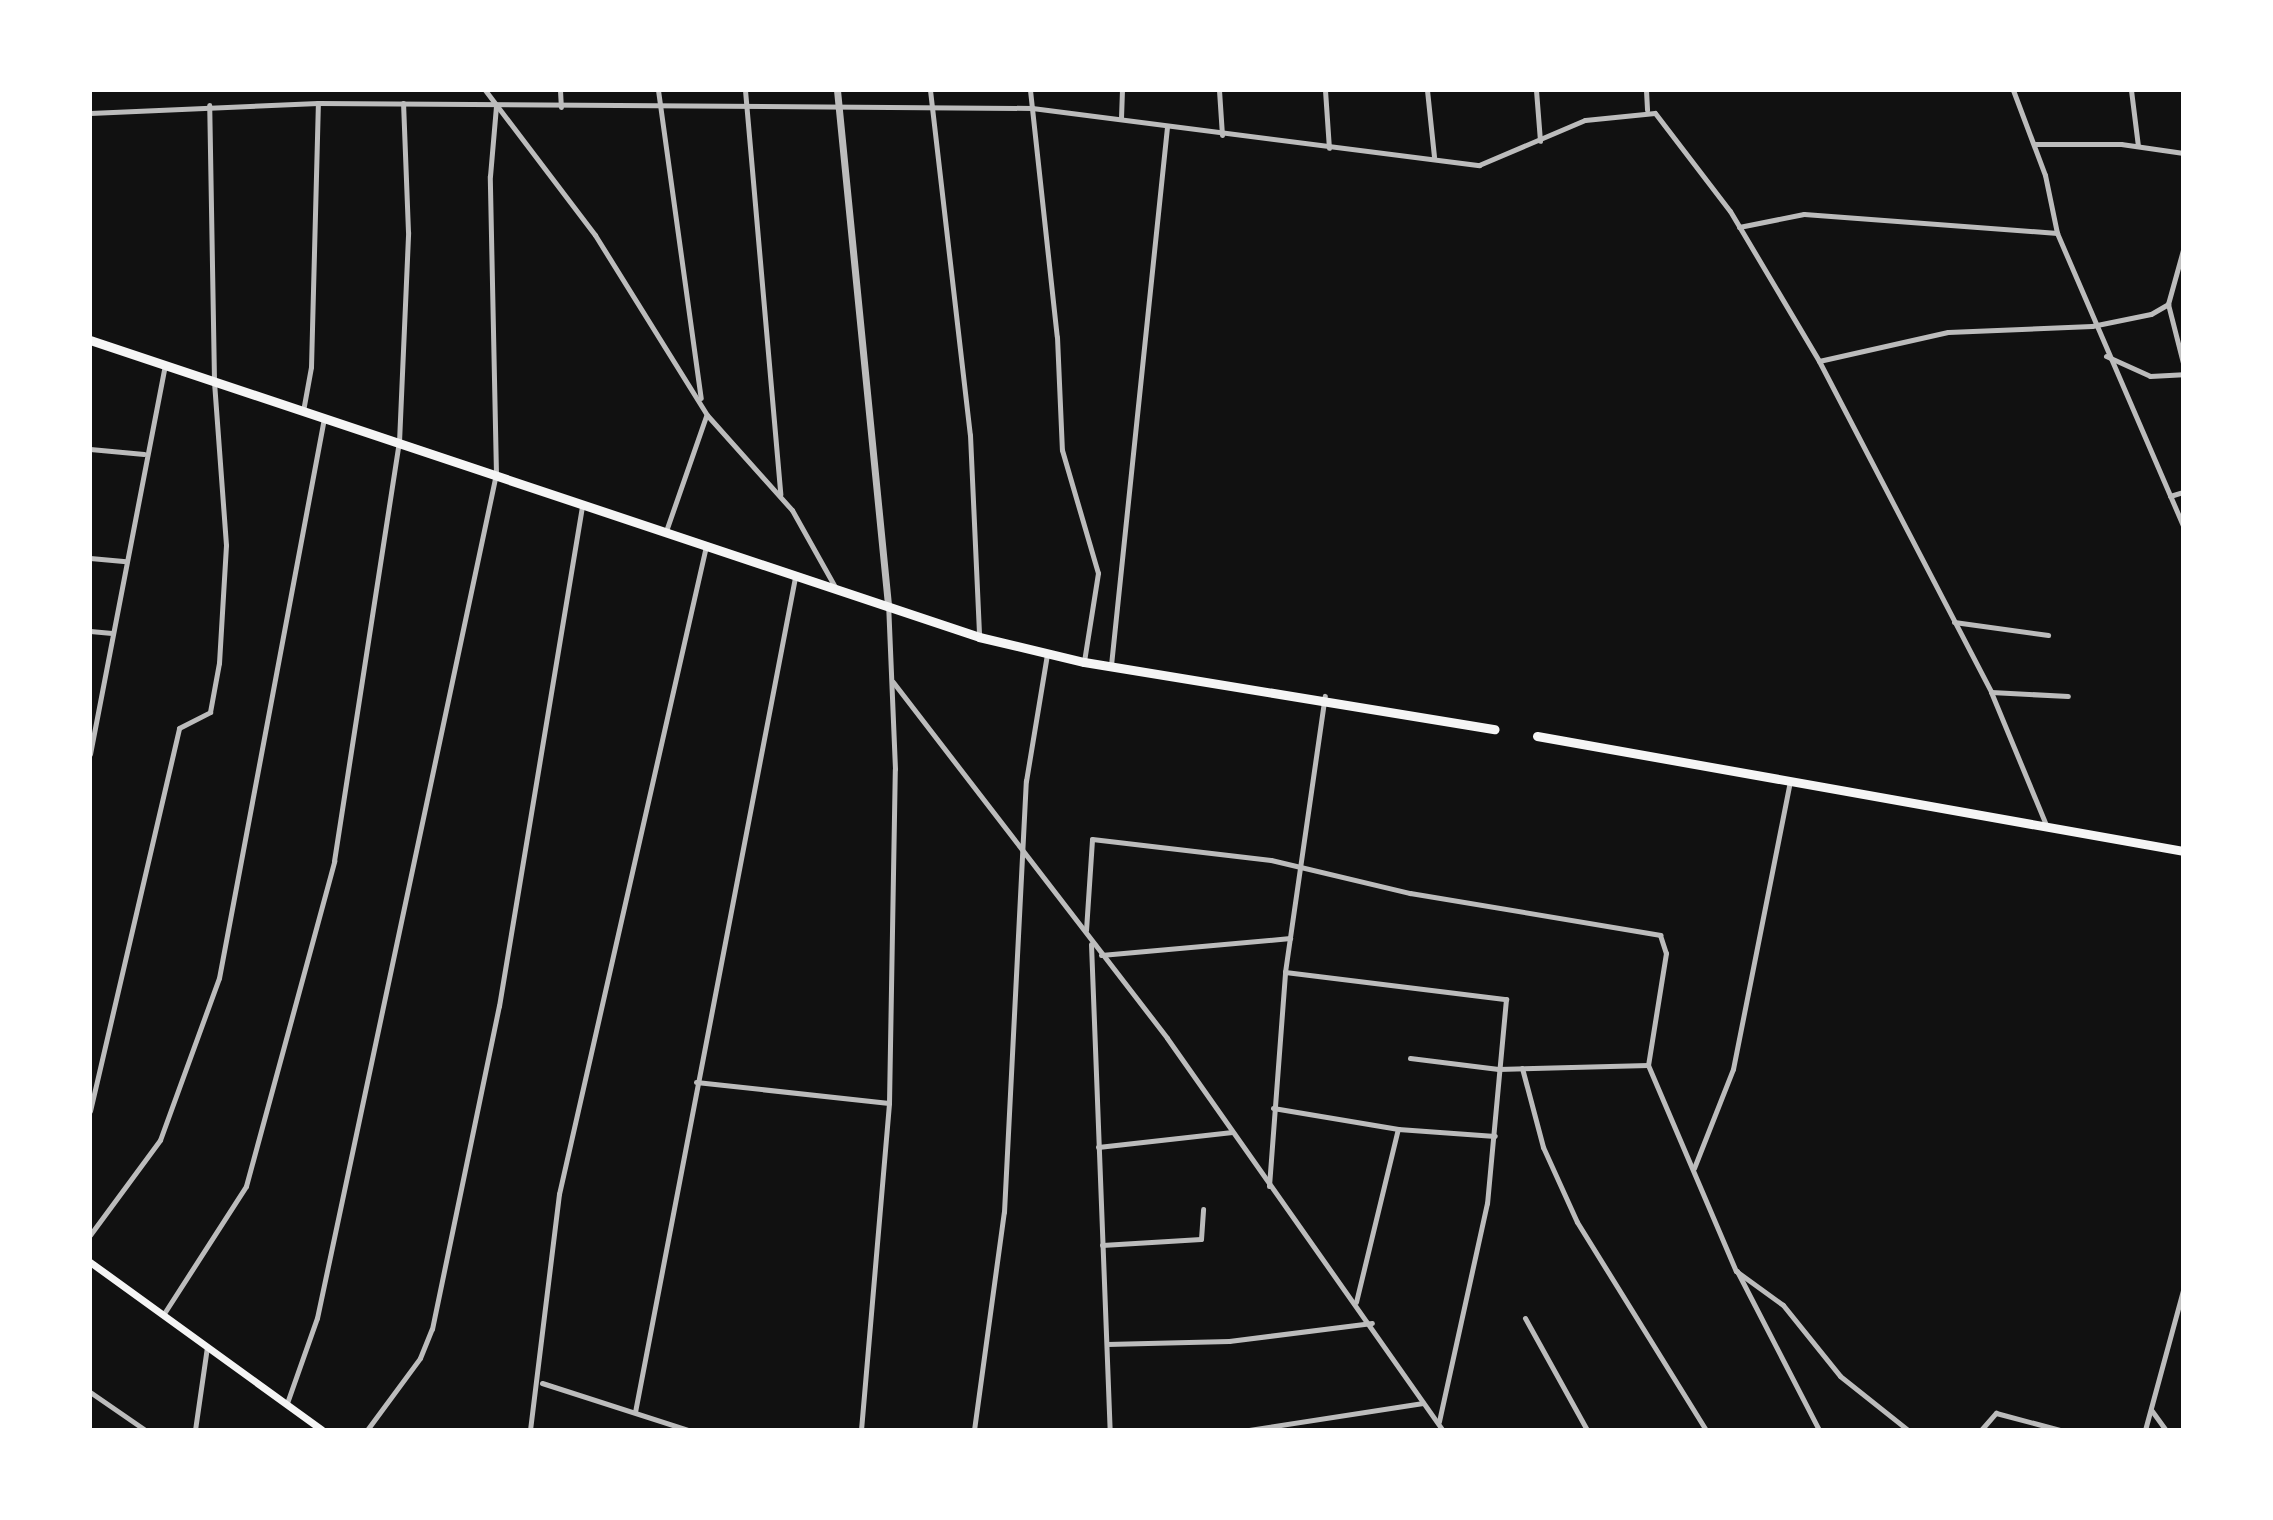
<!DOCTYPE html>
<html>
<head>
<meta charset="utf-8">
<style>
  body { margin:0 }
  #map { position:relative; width:2273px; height:1520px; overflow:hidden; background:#111; font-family:"Titillium Web",sans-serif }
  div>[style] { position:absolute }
  .minor>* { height:5px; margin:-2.5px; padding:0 2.5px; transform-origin:2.5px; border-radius:2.5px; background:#bcbcbc }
  .tertiary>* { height:7px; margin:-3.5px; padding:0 3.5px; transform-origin:3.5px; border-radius:3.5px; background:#bcbcbc }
  .secondary>* { height:7px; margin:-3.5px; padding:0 3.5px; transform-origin:3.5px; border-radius:3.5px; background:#f5f5f5 }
  .trunk>* { height:9px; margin:-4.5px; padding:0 4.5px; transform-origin:4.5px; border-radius:4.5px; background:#f5f5f5 }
  span { translate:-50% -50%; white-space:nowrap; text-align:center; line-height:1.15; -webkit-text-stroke:6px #fff; paint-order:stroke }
  .frame { position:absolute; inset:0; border:92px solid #fff; pointer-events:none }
</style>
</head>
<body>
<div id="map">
  <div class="minor">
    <i style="left:485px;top:90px;width:182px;rotate:52.8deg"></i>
    <i style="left:595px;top:235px;width:212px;rotate:58.1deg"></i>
    <i style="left:707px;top:415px;width:127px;rotate:48.2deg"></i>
    <i style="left:792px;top:510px;width:88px;rotate:60.8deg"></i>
    <i style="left:560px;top:90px;width:17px;rotate:87deg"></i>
    <i style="left:658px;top:90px;width:311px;rotate:82.1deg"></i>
    <i style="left:745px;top:90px;width:406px;rotate:85deg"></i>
    <i style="left:930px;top:90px;width:347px;rotate:83.4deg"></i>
    <i style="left:970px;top:435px;width:202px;rotate:87.4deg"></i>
    <i style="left:1030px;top:90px;width:248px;rotate:83.8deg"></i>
    <i style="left:1057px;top:337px;width:113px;rotate:87.5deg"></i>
    <i style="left:1062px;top:450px;width:128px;rotate:73.7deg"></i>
    <i style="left:1098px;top:573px;width:89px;rotate:99deg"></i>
    <i style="left:1219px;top:90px;width:45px;rotate:86.2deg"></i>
    <i style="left:1325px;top:90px;width:58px;rotate:86.1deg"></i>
    <i style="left:1427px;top:90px;width:67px;rotate:84deg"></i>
    <i style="left:1536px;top:90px;width:51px;rotate:85.5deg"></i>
    <i style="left:1646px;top:90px;width:20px;rotate:87deg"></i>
    <i style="left:2013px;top:90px;width:91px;rotate:69.4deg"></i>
    <i style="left:2045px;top:175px;width:59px;rotate:78.3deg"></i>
    <i style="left:2131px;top:90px;width:56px;rotate:82.9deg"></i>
    <i style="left:90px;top:113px;width:228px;rotate:-2.5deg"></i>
    <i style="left:318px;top:103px;width:714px;rotate:0.4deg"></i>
    <i style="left:1032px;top:108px;width:451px;rotate:7.3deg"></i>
    <i style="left:1479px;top:165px;width:115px;rotate:-23deg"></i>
    <i style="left:1585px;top:120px;width:70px;rotate:-5.7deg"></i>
    <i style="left:1655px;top:113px;width:123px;rotate:52.6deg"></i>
    <i style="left:1730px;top:211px;width:174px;rotate:59.3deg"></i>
    <i style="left:1819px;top:361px;width:373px;rotate:62.5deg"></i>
    <i style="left:1991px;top:692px;width:146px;rotate:67.5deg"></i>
    <i style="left:1121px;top:118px;width:28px;rotate:-88deg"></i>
    <i style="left:2034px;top:144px;width:87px"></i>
    <i style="left:2121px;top:144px;width:63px;rotate:8.3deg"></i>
    <i style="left:1739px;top:227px;width:66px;rotate:-11.3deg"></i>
    <i style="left:1804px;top:214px;width:254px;rotate:4.3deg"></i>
    <i style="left:2057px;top:233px;width:319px;rotate:66.7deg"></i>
    <i style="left:2168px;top:304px;width:61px;rotate:75.7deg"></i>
    <i style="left:2106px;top:356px;width:48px;rotate:24.4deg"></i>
    <i style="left:2150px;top:376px;width:33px;rotate:-3deg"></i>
    <i style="left:1819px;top:361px;width:132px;rotate:-12.7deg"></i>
    <i style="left:1948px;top:332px;width:144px;rotate:-2.4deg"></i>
    <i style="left:2092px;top:326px;width:60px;rotate:-11.5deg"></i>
    <i style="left:2151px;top:314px;width:20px;rotate:-30deg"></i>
    <i style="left:2168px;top:304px;width:56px;rotate:-74.5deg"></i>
    <i style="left:303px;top:411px;width:45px;rotate:-79.7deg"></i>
    <i style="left:311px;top:367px;width:264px;rotate:-88.5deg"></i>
    <i style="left:90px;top:449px;width:54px;rotate:5.3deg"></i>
    <i style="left:2170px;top:496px;width:14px;rotate:-17deg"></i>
    <i style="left:666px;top:531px;width:122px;rotate:-70.8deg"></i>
    <i style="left:90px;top:558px;width:36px;rotate:5deg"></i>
    <i style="left:1954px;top:622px;width:95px;rotate:7.9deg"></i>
    <i style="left:90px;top:631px;width:22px;rotate:5deg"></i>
    <i style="left:1111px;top:665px;width:541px;rotate:-84.06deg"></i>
    <i style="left:893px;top:682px;width:449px;rotate:52.4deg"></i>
    <i style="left:1167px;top:1038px;width:479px;rotate:54.9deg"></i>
    <i style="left:1991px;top:692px;width:77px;rotate:3deg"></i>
    <i style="left:90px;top:754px;width:397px;rotate:-79.1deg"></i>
    <i style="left:1086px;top:930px;width:91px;rotate:-86.2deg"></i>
    <i style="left:1092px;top:839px;width:180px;rotate:6.7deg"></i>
    <i style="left:1271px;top:860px;width:143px;rotate:13.4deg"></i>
    <i style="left:1410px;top:893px;width:254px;rotate:9.5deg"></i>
    <i style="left:1660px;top:935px;width:19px;rotate:72deg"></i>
    <i style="left:1666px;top:953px;width:113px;rotate:99.1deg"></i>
    <i style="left:1648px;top:1065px;width:224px;rotate:66.9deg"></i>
    <i style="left:1736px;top:1271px;width:58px;rotate:35.9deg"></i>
    <i style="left:1783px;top:1305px;width:91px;rotate:51.2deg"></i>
    <i style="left:1840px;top:1376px;width:87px;rotate:38.5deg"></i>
    <i style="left:1091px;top:944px;width:486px;rotate:87.8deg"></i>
    <i style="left:1101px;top:955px;width:190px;rotate:-5.1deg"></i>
    <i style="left:1285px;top:972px;width:223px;rotate:7deg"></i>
    <i style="left:1506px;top:999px;width:205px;rotate:95.3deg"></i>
    <i style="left:1487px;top:1203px;width:224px;rotate:102.4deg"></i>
    <i style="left:1410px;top:1058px;width:89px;rotate:7.1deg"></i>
    <i style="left:1498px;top:1069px;width:150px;rotate:-1.5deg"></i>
    <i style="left:1522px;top:1068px;width:82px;rotate:75.1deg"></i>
    <i style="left:1543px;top:1147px;width:82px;rotate:65.6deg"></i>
    <i style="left:1577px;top:1222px;width:245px;rotate:58.2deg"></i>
    <i style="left:696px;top:1082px;width:194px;rotate:6.2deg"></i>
    <i style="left:1273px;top:1108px;width:127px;rotate:9.5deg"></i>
    <i style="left:1398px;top:1129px;width:97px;rotate:4.1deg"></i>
    <i style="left:90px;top:1111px;width:393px;rotate:-76.9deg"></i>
    <i style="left:179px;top:728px;width:35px;rotate:-27deg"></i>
    <i style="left:210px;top:712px;width:50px;rotate:-79.6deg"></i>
    <i style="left:219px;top:663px;width:118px;rotate:-86.6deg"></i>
    <i style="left:226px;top:545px;width:165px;rotate:-94.2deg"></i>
    <i style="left:214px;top:380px;width:275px;rotate:-91deg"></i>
    <i style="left:1098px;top:1147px;width:135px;rotate:-6.4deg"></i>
    <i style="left:1694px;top:1168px;width:106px;rotate:-68.5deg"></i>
    <i style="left:1733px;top:1069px;width:294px;rotate:-78.8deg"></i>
    <i style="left:1269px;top:1186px;width:215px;rotate:-85.7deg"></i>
    <i style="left:1285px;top:972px;width:279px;rotate:-81.8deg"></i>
    <i style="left:90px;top:1235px;width:118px;rotate:-53.6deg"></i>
    <i style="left:160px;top:1140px;width:172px;rotate:-70deg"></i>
    <i style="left:219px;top:978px;width:570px;rotate:-79.38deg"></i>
    <i style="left:1102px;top:1245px;width:99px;rotate:-3.5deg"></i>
    <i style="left:1201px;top:1239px;width:30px;rotate:-86deg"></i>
    <i style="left:1737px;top:1271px;width:179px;rotate:62.7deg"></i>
    <i style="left:1356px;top:1302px;width:178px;rotate:-76.4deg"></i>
    <i style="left:163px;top:1315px;width:153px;rotate:-57.2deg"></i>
    <i style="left:246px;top:1186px;width:337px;rotate:-74.8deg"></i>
    <i style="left:334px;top:861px;width:424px;rotate:-81.2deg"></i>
    <i style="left:399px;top:442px;width:210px;rotate:-87.5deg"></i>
    <i style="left:408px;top:232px;width:129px;rotate:-92.2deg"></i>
    <i style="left:1525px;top:1318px;width:128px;rotate:61deg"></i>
    <i style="left:1107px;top:1344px;width:122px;rotate:-1.4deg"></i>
    <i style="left:1229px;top:1341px;width:144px;rotate:-7.2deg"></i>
    <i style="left:542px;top:1383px;width:153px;rotate:17.8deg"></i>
    <i style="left:90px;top:1392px;width:67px;rotate:34.6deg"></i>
    <i style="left:287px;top:1403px;width:90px;rotate:-70.6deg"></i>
    <i style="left:317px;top:1318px;width:863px;rotate:-78.03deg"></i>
    <i style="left:496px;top:474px;width:298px;rotate:-91.2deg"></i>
    <i style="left:490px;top:176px;width:70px;rotate:-85.1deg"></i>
    <i style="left:2152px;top:1411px;width:24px;rotate:54deg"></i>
    <i style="left:635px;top:1412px;width:850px;rotate:-79.15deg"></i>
    <i style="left:195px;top:1430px;width:84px;rotate:-81.8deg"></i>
    <i style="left:367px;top:1430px;width:89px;rotate:-53.6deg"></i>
    <i style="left:420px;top:1358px;width:31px;rotate:-68deg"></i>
    <i style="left:432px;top:1329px;width:330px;rotate:-78.3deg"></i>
    <i style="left:499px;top:1006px;width:507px;rotate:-80.57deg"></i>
    <i style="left:530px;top:1430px;width:238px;rotate:-83deg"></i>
    <i style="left:559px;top:1194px;width:664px;rotate:-77.22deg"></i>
    <i style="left:861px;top:1430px;width:328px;rotate:-85.1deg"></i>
    <i style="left:889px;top:1103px;width:334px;rotate:-89deg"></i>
    <i style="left:895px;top:769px;width:164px;rotate:-92.4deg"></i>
    <i style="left:974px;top:1430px;width:220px;rotate:-82.2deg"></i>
    <i style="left:1004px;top:1212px;width:432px;rotate:-87.1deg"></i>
    <i style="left:1026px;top:781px;width:129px;rotate:-80.6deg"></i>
    <i style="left:1249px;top:1430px;width:176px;rotate:-8.8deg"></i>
    <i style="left:1981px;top:1430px;width:23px;rotate:-49deg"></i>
    <i style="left:1996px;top:1413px;width:66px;rotate:14.9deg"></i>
    <i style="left:2145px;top:1430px;width:145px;rotate:-74.8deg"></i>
  </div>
  <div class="tertiary">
    <i style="left:837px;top:90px;width:518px;rotate:84.34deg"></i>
  </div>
  <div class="secondary">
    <i style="left:90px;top:1262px;width:286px;rotate:35.9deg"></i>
  </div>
  <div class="trunk">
    <i style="left:90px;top:340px;width:937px;rotate:18.47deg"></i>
    <i style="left:979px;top:637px;width:108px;rotate:13.4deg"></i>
    <i style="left:1084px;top:662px;width:416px;rotate:9.3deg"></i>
    <i style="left:1537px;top:736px;width:656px;rotate:10.09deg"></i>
  </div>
  <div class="frame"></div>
</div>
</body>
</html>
